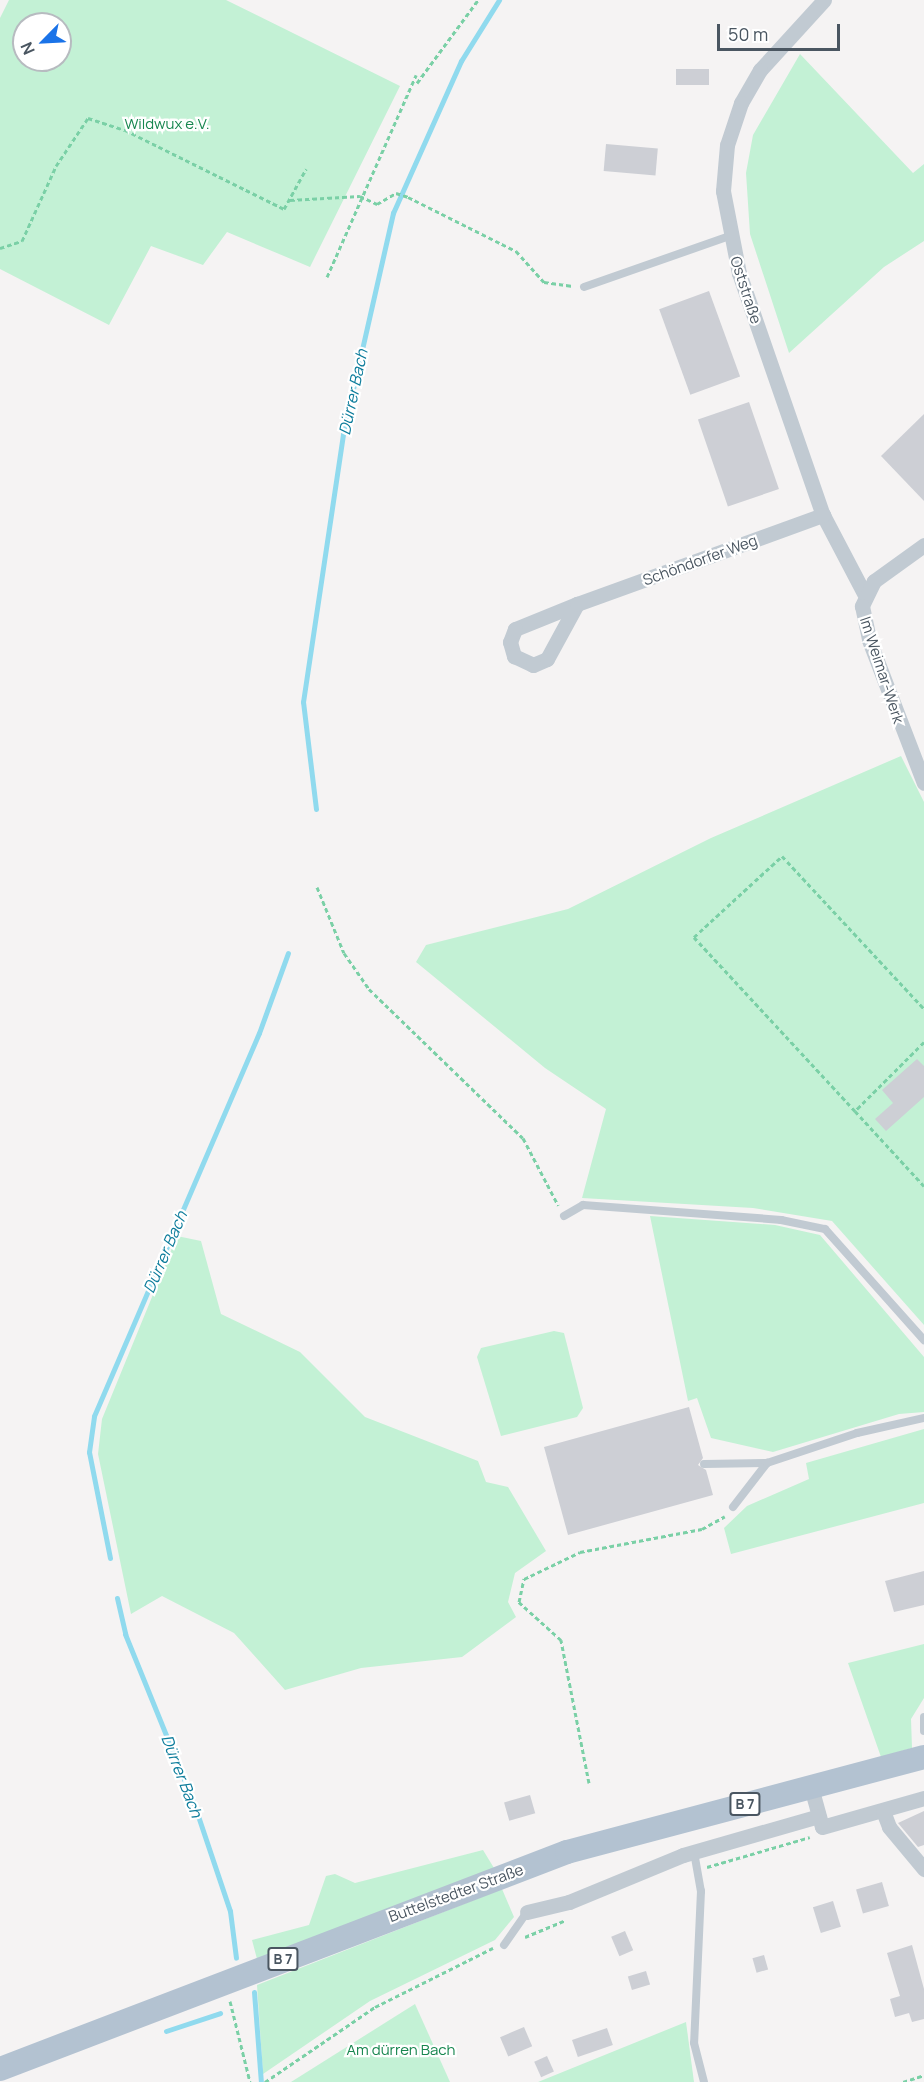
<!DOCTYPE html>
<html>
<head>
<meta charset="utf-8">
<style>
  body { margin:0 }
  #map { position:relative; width:924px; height:2082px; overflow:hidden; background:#f5f3f3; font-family:Manrope,sans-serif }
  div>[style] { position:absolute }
  .green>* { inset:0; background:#c3f1d5 }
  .stream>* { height:5px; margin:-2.5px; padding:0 2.5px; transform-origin:2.5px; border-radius:2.5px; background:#90daee }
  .building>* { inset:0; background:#cdcfd5; transform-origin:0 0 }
  .path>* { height:3px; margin-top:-1.5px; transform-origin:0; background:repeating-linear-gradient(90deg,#7ad0a6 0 4.5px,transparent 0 7.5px) }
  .lane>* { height:8px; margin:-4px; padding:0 4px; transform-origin:4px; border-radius:4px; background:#c1cad2 }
  .street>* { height:15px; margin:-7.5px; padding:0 7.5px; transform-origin:7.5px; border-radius:7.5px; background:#c1cad2 }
  .primary>* { height:24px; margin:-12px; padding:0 12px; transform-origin:12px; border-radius:12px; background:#b3c2d1 }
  span { translate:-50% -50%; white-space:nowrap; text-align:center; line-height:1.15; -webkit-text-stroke:4.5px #fff; paint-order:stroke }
  .shield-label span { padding:2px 4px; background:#fff; border:2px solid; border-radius:4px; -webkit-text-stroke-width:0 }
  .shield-label { font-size:14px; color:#4a5661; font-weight:700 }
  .park-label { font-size:15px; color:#17864f }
  .street-label { font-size:15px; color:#4a5661 }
  .water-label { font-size:16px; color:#0c7c9b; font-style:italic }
  .north { position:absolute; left:12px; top:12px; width:60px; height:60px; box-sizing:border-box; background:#fff; border:2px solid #b7bbc0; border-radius:50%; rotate:246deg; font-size:16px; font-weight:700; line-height:24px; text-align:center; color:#4a5661 }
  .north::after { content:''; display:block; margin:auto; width:21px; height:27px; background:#1a73e8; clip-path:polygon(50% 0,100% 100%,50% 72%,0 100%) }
  .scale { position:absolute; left:717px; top:24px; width:123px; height:27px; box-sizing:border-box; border:3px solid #4a5661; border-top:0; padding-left:8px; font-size:18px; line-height:21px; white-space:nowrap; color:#4a5661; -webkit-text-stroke:4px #fff; paint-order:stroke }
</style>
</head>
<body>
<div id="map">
  <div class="green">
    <i style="clip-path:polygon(evenodd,9px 0,226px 0,400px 86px,310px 267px,227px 232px,203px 265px,151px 246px,109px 325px,0 269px,0 18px,9px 0,24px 24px,60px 24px,60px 60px,24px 60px,24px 24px)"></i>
    <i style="clip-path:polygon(800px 54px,913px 173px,924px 164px,924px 241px,884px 267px,789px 353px,750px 234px,746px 173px,753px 135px)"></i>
    <i style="clip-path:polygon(901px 756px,924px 802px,924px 1325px,832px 1221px,753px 1208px,582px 1198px,606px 1109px,545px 1068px,416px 962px,426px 945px,568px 909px,711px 838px)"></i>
    <i style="clip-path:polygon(650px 1216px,775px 1225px,820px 1235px,924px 1357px,924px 1412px,899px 1414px,773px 1452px,711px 1438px,697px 1398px,688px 1401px)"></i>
    <i style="clip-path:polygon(177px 1236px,201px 1241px,221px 1314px,300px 1352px,365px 1417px,478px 1461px,486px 1482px,508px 1487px,546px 1551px,515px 1573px,508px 1602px,516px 1617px,462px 1657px,361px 1668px,285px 1690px,234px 1633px,162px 1596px,131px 1614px,98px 1454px,102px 1419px)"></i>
    <i style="clip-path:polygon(554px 1331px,564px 1333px,583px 1408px,577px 1417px,501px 1436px,477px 1357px,481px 1348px)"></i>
    <i style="clip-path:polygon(924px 1429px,924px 1503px,731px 1554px,724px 1528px,747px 1506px,809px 1479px,806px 1463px)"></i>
    <i style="clip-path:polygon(924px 1644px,924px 1698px,911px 1719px,912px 1748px,881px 1757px,848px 1663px)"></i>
    <i style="clip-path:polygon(483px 1850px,494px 1868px,257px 1959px,252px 1940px,309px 1925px,326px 1876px,335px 1874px,355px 1883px)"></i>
    <i style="clip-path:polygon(502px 1889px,514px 1917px,495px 1940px,370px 2001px,263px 2074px,257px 1985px)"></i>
    <i style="clip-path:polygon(415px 2004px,450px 2082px,291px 2082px)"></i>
    <i style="clip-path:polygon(686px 2022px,694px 2082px,538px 2082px)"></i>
  </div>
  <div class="stream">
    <i style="left:316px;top:809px;width:108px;rotate:-96.9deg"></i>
    <i style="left:303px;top:702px;width:272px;rotate:-81.5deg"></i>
    <i style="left:343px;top:433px;width:226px;rotate:-77.2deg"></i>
    <i style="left:393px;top:213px;width:167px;rotate:-65.9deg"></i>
    <i style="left:461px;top:61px;width:72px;rotate:-58.1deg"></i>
    <i style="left:110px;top:1558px;width:108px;rotate:-101.2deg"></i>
    <i style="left:89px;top:1452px;width:36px;rotate:-82deg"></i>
    <i style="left:94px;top:1416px;width:417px;rotate:-66.7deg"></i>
    <i style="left:259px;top:1033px;width:85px;rotate:-70.1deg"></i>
    <i style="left:117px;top:1598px;width:37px;rotate:77deg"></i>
    <i style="left:125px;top:1634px;width:183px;rotate:67.9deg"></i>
    <i style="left:194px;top:1804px;width:113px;rotate:71.4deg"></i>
    <i style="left:230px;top:1911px;width:47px;rotate:82.7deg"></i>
    <i style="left:254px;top:1992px;width:90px;rotate:85.6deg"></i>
    <i style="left:166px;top:2031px;width:57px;rotate:-18.4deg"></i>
  </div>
  <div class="building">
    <i style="left:676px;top:69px;width:33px;height:16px"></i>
    <i style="left:606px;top:144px;width:52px;height:27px;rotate:5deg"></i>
    <i style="left:709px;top:291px;width:91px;height:53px;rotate:70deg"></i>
    <i style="left:749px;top:402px;width:92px;height:54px;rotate:71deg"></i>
    <i style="clip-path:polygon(924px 414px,924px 501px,881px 456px)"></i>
    <i style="clip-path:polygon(917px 1059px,924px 1066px,924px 1097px,886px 1131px,875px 1119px,893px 1103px,882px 1090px)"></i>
    <i style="clip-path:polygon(689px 1407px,703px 1458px,698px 1465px,706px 1470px,713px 1495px,568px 1535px,544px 1447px)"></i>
    <i style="clip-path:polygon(924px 1571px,924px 1605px,894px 1612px,885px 1581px)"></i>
    <i style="left:530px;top:1795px;width:19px;height:27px;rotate:74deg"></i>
    <i style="clip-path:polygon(924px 1811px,924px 1845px,918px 1847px,898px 1823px)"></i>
    <i style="left:882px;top:1882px;width:25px;height:27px;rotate:74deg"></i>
    <i style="left:833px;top:1901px;width:27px;height:21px;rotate:73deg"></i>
    <i style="left:625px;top:1931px;width:21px;height:15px;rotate:67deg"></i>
    <i style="clip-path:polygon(912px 1945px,924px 1989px,924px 2019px,912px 2022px,909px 2013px,895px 2017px,890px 1999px,900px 1996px,887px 1953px)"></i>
    <i style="left:764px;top:1955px;width:15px;height:12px;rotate:74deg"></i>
    <i style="left:646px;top:1971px;width:14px;height:19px;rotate:73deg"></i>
    <i style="left:524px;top:2027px;width:21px;height:26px;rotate:67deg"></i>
    <i style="left:607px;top:2028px;width:18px;height:37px;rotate:71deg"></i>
    <i style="left:547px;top:2056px;width:17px;height:14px;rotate:66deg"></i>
  </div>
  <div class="path">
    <i style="left:417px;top:83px;width:103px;rotate:-53.7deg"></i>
    <i style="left:290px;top:200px;width:70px;rotate:-3.3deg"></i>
    <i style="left:360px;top:196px;width:19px;rotate:25deg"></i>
    <i style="left:377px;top:204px;width:22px;rotate:-30deg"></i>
    <i style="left:396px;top:193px;width:13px;rotate:18deg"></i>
    <i style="left:408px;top:197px;width:121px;rotate:26.6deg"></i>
    <i style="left:516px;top:251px;width:42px;rotate:47.9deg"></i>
    <i style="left:544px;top:282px;width:29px;rotate:8deg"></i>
    <i style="left:0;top:248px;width:23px;rotate:-18deg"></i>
    <i style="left:22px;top:241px;width:82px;rotate:-65.6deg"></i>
    <i style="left:56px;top:166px;width:58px;rotate:-56.3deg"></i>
    <i style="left:88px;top:118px;width:39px;rotate:18deg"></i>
    <i style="left:125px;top:130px;width:178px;rotate:26.4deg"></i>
    <i style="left:284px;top:209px;width:46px;rotate:-61.2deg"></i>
    <i style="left:327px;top:277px;width:221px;rotate:-66.2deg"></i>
    <i style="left:317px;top:887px;width:71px;rotate:67.8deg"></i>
    <i style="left:344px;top:953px;width:44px;rotate:55.2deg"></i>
    <i style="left:369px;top:989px;width:214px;rotate:44.1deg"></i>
    <i style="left:523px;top:1138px;width:76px;rotate:62.4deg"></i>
    <i style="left:924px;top:1042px;width:98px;rotate:135deg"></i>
    <i style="left:855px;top:1111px;width:102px;rotate:47.4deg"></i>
    <i style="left:855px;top:1111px;width:237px;rotate:-132.8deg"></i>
    <i style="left:694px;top:937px;width:120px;rotate:-42.6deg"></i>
    <i style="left:782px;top:856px;width:209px;rotate:47.1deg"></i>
    <i style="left:589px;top:1783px;width:146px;rotate:-101.1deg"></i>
    <i style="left:561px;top:1640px;width:57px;rotate:-137.9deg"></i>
    <i style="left:519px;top:1602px;width:24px;rotate:-78deg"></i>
    <i style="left:524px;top:1579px;width:62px;rotate:-25.7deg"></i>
    <i style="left:580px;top:1552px;width:124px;rotate:-10.7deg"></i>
    <i style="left:702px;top:1529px;width:26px;rotate:-29deg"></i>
    <i style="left:707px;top:1867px;width:107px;rotate:-16.2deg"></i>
    <i style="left:525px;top:1937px;width:44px;rotate:-22.5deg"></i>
    <i style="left:230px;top:2001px;width:83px;rotate:76.1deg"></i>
    <i style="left:265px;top:2082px;width:133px;rotate:-34.3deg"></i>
    <i style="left:375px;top:2007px;width:132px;rotate:-26.6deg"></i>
    <i style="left:903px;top:2082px;width:22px;rotate:-18deg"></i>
  </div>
  <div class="lane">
    <i style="left:584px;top:287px;width:155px;rotate:-19.3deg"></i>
    <i style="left:564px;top:1216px;width:22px;rotate:-30deg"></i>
    <i style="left:583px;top:1205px;width:199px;rotate:4.3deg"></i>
    <i style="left:781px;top:1220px;width:45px;rotate:11.6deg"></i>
    <i style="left:825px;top:1229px;width:149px;rotate:48.3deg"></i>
    <i style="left:704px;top:1464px;width:63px;rotate:-0.9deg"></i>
    <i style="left:733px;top:1507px;width:56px;rotate:-52.3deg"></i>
    <i style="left:767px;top:1463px;width:95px;rotate:-18.4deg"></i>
    <i style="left:857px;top:1433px;width:69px;rotate:-12.6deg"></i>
    <i style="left:924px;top:1717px;width:14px;rotate:90deg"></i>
    <i style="left:694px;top:1852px;width:40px;rotate:80deg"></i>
    <i style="left:701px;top:1891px;width:152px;rotate:92.6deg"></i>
    <i style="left:694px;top:2043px;width:40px;rotate:75.6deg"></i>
    <i style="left:504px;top:1945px;width:40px;rotate:-55.1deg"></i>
  </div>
  <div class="street">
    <i style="left:824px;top:0;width:95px;rotate:132.4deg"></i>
    <i style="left:760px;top:70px;width:38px;rotate:120deg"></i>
    <i style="left:741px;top:103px;width:44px;rotate:108.4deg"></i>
    <i style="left:727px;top:145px;width:46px;rotate:95deg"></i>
    <i style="left:723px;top:191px;width:84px;rotate:79deg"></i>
    <i style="left:739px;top:273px;width:256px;rotate:70.9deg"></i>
    <i style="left:823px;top:515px;width:88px;rotate:62.3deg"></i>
    <i style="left:924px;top:545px;width:62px;rotate:144.2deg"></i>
    <i style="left:874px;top:581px;width:28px;rotate:116deg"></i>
    <i style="left:862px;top:606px;width:35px;rotate:78deg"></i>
    <i style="left:869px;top:640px;width:153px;rotate:69deg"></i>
    <i style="left:577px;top:604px;width:67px;rotate:158deg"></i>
    <i style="left:515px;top:629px;width:14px;rotate:111deg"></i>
    <i style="left:510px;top:642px;width:15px;rotate:74deg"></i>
    <i style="left:514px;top:656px;width:21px;rotate:25deg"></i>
    <i style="left:533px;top:665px;width:15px;rotate:-23deg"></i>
    <i style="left:547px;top:659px;width:63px;rotate:-61.4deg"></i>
    <i style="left:577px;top:604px;width:262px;rotate:-19.9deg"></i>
    <i style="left:811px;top:1787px;width:41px;rotate:74.6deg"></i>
    <i style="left:822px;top:1827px;width:106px;rotate:-15.9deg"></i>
    <i style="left:883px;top:1811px;width:17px;rotate:69deg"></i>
    <i style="left:889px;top:1827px;width:55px;rotate:50.2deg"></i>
    <i style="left:527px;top:1912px;width:43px;rotate:-13.4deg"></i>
    <i style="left:569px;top:1902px;width:123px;rotate:-22.4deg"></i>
    <i style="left:683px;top:1855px;width:141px;rotate:-16deg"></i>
  </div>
  <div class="primary">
    <i style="left:0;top:2069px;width:607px;rotate:-20.94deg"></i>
    <i style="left:567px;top:1852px;width:369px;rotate:-14.9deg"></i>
  </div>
  <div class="shield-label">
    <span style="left:745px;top:1804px">B 7</span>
    <span style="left:283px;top:1959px">B 7</span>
  </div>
  <div class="park-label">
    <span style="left:167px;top:124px">Wildwux e.V.</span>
    <span style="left:401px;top:2050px">Am dürren Bach</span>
  </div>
  <div class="street-label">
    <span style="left:746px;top:290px;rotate:72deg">Oststraße</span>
    <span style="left:700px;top:560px;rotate:-20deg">Schöndorfer Weg</span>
    <span style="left:882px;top:670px;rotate:72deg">Im Weimar-Werk</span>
    <span style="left:456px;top:1893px;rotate:-20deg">Buttelstedter Straße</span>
  </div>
  <div class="water-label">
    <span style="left:353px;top:392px;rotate:-78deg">Dürrer Bach</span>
    <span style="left:165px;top:1252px;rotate:-67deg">Dürrer Bach</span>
    <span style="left:182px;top:1776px;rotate:69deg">Dürrer Bach</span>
  </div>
  <div class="north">N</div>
  <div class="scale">50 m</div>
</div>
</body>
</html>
